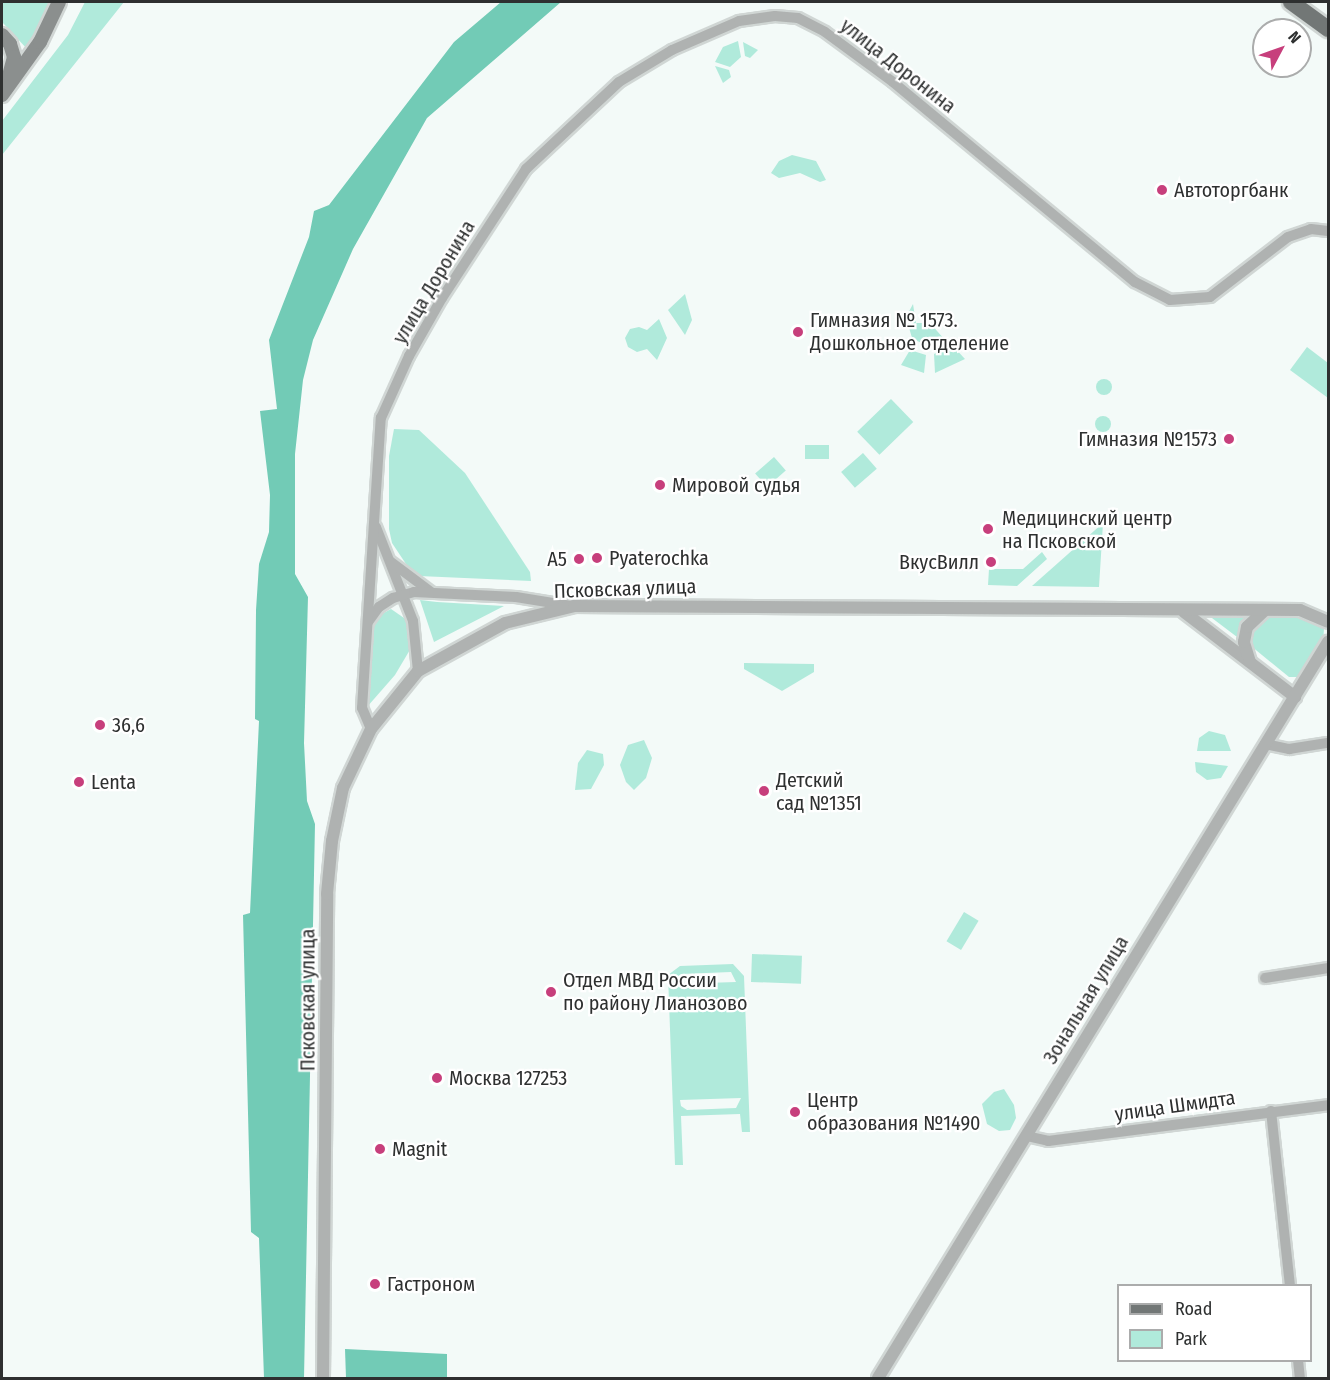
<!DOCTYPE html>
<html>
<head>
<meta charset="utf-8">
<style>
  body { margin:0 }
  #map { position:relative; width:1330px; height:1380px; overflow:hidden; background:#f3faf8; font-family:"Fira Sans Condensed",sans-serif }
  div>[style] { position:absolute }
  .green>* { inset:0; background:#b0eadb; transform-origin:0 0 }
  .round { border-radius:50% }
  .forest>* { inset:0; background:#72cbb6 }
  .roads { filter:drop-shadow(2px 0 #d0d6d4) drop-shadow(-2px 0 #d0d6d4) drop-shadow(0 2px #d0d6d4) drop-shadow(0 -2px #d0d6d4) }
  .minor>* { height:10px; margin:-5px; padding:0 5px; transform-origin:5px; border-radius:5px; background:#afb2b1 }
  .tertiary>* { height:12px; margin:-6px; padding:0 6px; transform-origin:6px; border-radius:6px; background:#afb2b1 }
  .secondary>* { height:14px; margin:-7px; padding:0 7px; transform-origin:7px; border-radius:7px; background:#8b8f8e }
  .primary>* { height:16px; margin:-8px; padding:0 8px; transform-origin:8px; border-radius:8px; background:#727776 }
  .dots>* { width:16px; height:16px; translate:-50% -50%; box-sizing:border-box; border:3px solid #fff; border-radius:50% }
  span { translate:-50% -50%; white-space:nowrap; text-align:center; line-height:1.15; -webkit-text-stroke:4.5px #fff; paint-order:stroke }
  .street-label { font-size:20px; color:#2e3030 }
  .poi-label { font-size:20px; color:#2e3030 }
  .left { translate:0 -50%; text-align:left }
  .right { translate:-100% -50%; text-align:right }
  .frame { position:absolute; inset:0; border:3px solid #2e3030; pointer-events:none }
  .legend { position:absolute; left:1117px; top:1284px; width:195px; height:78px; box-sizing:border-box; background:#fff; border:2px solid #abacac; margin:0; padding:8px 10px; list-style:none; font-size:18px; color:#2e3030 }
  .legend li { display:flex; align-items:center; gap:12px; height:30px }
  .legend b { width:30px; border:2px solid #abacac }
  .north { position:absolute; left:1252px; top:18px; width:60px; height:60px; box-sizing:border-box; background:#fff; border:2px solid #abacac; border-radius:50%; rotate:49deg; font-size:16px; font-weight:700; line-height:24px; text-align:center; color:#2e3030 }
  .north::after { content:''; display:block; margin:auto; width:21px; height:27px; background:#c73f7c; clip-path:polygon(50% 0,100% 100%,50% 72%,0 100%) }
</style>
</head>
<body>
<div id="map">
  <div class="green">
    <i style="clip-path:polygon(2px 2px,50px 2px,28px 50px,2px 22px)"></i>
    <i style="clip-path:polygon(85px 2px,124px 2px,2px 155px,2px 121px,68px 35px)"></i>
    <i style="clip-path:polygon(738px 41px,741px 57px,730px 67px,715px 62px,723px 47px)"></i>
    <i style="clip-path:polygon(743px 42px,758px 50px,750px 58px,745px 56px)"></i>
    <i style="clip-path:polygon(715px 66px,729px 70px,731px 77px,723px 83px)"></i>
    <i style="clip-path:polygon(792px 155px,816px 161px,826px 180px,820px 182px,800px 173px,779px 178px,771px 173px,779px 161px)"></i>
    <i style="clip-path:polygon(685px 294px,692px 320px,685px 335px,668px 310px)"></i>
    <i style="clip-path:polygon(913px 304px,916px 323px,930px 323px,945px 340px,925px 345px,912px 338px,906px 317px)"></i>
    <i style="clip-path:polygon(659px 319px,667px 338px,657px 360px,647px 349px,637px 352px,628px 347px,625px 338px,630px 329px,639px 327px,647px 330px)"></i>
    <i style="clip-path:polygon(952px 345px,965px 359px,935px 373px,934px 354px)"></i>
    <i style="clip-path:polygon(1307px 347px,1328px 363px,1328px 398px,1290px 370px)"></i>
    <i style="clip-path:polygon(910px 350px,926px 355px,924px 373px,901px 365px)"></i>
    <i class="round" style="left:1096px;top:379px;width:16px;height:16px"></i>
    <i style="left:891px;top:399px;width:32px;height:47px;rotate:46deg"></i>
    <i class="round" style="left:1095px;top:416px;width:16px;height:16px"></i>
    <i style="clip-path:polygon(394px 429px,419px 430px,465px 473px,530px 572px,531px 581px,419px 576px,410px 570px,392px 543px,389px 529px,389px 456px)"></i>
    <i style="left:805px;top:445px;width:24px;height:14px"></i>
    <i style="left:863px;top:453px;width:21px;height:29px;rotate:49deg"></i>
    <i style="left:774px;top:457px;width:18px;height:25px;rotate:49deg"></i>
    <i style="clip-path:polygon(1103px 523px,1099px 587px,1032px 586px)"></i>
    <i style="clip-path:polygon(1042px 552px,1047px 559px,1017px 586px,988px 585px,989px 569px,1023px 569px)"></i>
    <i style="clip-path:polygon(420px 600px,437px 602px,504px 606px,434px 642px)"></i>
    <i style="clip-path:polygon(391px 609px,407px 620px,411px 648px,395px 675px,367px 707px,374px 626px,378px 616px)"></i>
    <i style="clip-path:polygon(1248px 614px,1242px 624px,1241px 640px,1208px 615px)"></i>
    <i style="clip-path:polygon(1268px 614px,1309px 617px,1324px 627px,1323px 647px,1307px 671px,1298px 677px,1289px 677px,1251px 646px,1252px 630px)"></i>
    <i style="clip-path:polygon(744px 663px,814px 664px,814px 672px,782px 691px,744px 669px)"></i>
    <i style="clip-path:polygon(1209px 731px,1225px 735px,1231px 751px,1197px 751px,1199px 738px)"></i>
    <i style="clip-path:polygon(644px 740px,652px 758px,646px 778px,634px 790px,626px 782px,620px 765px,628px 745px)"></i>
    <i style="clip-path:polygon(587px 750px,603px 754px,604px 765px,591px 789px,575px 790px,578px 763px)"></i>
    <i style="clip-path:polygon(1195px 762px,1228px 766px,1221px 778px,1207px 780px,1196px 772px)"></i>
    <i style="left:964px;top:912px;width:17px;height:34px;rotate:31deg"></i>
    <i style="left:752px;top:954px;width:50px;height:28px;rotate:2deg"></i>
    <i style="clip-path:polygon(evenodd,733px 964px,744px 976px,750px 1132px,742px 1132px,740px 1114px,681px 1116px,683px 1165px,675px 1165px,668px 975px,680px 966px,733px 964px,731px 972px,736px 982px,675px 984px,676px 978px,681px 974px,731px 972px,733px 964px,741px 1098px,736px 1108px,687px 1110px,681px 1106px,680px 1100px,741px 1098px)"></i>
    <i style="clip-path:polygon(1004px 1089px,1014px 1105px,1016px 1118px,1010px 1130px,999px 1131px,987px 1124px,982px 1104px,994px 1092px)"></i>
  </div>
  <div class="forest">
    <i style="clip-path:polygon(501px 2px,561px 2px,427px 118px,353px 249px,313px 340px,303px 380px,295px 454px,295px 574px,308px 597px,304px 743px,307px 801px,315px 824px,304px 1378px,264px 1378px,259px 1238px,251px 1232px,243px 915px,250px 913px,259px 721px,255px 719px,256px 610px,259px 564px,269px 532px,270px 495px,260px 411px,277px 409px,269px 340px,309px 237px,314px 211px,329px 205px,454px 42px)"></i>
    <i style="clip-path:polygon(345px 1349px,447px 1354px,447px 1378px,346px 1378px)"></i>
  </div>
  <div class="roads">
    <div class="minor">
      <i style="left:376px;top:527px;width:101px;rotate:68.5deg"></i>
      <i style="left:413px;top:621px;width:50px;rotate:84.3deg"></i>
      <i style="left:391px;top:562px;width:50px;rotate:36.9deg"></i>
      <i style="left:368px;top:622px;width:19px;rotate:-54deg"></i>
      <i style="left:379px;top:607px;width:17px;rotate:-33deg"></i>
      <i style="left:393px;top:598px;width:22px;rotate:-16deg"></i>
      <i style="left:414px;top:592px;width:102px;rotate:2.8deg"></i>
      <i style="left:516px;top:597px;width:56px;rotate:9.3deg"></i>
      <i style="left:371px;top:729px;width:23px;rotate:-113deg"></i>
      <i style="left:362px;top:708px;width:291px;rotate:-86.3deg"></i>
      <i style="left:381px;top:418px;width:68px;rotate:-65.7deg"></i>
      <i style="left:409px;top:356px;width:67px;rotate:-60.4deg"></i>
      <i style="left:442px;top:298px;width:154px;rotate:-56.9deg"></i>
      <i style="left:526px;top:169px;width:127px;rotate:-43.1deg"></i>
      <i style="left:619px;top:82px;width:62px;rotate:-31.1deg"></i>
      <i style="left:672px;top:50px;width:73px;rotate:-23.4deg"></i>
      <i style="left:739px;top:21px;width:36px;rotate:-8deg"></i>
      <i style="left:775px;top:16px;width:23px;rotate:5deg"></i>
      <i style="left:798px;top:18px;width:30px;rotate:27deg"></i>
      <i style="left:825px;top:32px;width:84px;rotate:36.3deg"></i>
      <i style="left:893px;top:82px;width:314px;rotate:39.6deg"></i>
      <i style="left:1135px;top:282px;width:39px;rotate:27deg"></i>
      <i style="left:1170px;top:300px;width:40px;rotate:-4.3deg"></i>
      <i style="left:1210px;top:297px;width:98px;rotate:-37.6deg"></i>
      <i style="left:1288px;top:237px;width:24px;rotate:-19deg"></i>
      <i style="left:1311px;top:229px;width:17px;rotate:7deg"></i>
      <i style="left:1265px;top:744px;width:25px;rotate:12deg"></i>
      <i style="left:1289px;top:749px;width:39px;rotate:-9deg"></i>
      <i style="left:1265px;top:978px;width:64px;rotate:-9deg"></i>
      <i style="left:1271px;top:1111px;width:176px;rotate:83.8deg"></i>
      <i style="left:1027px;top:1136px;width:22px;rotate:13deg"></i>
      <i style="left:1048px;top:1141px;width:282px;rotate:-7.3deg"></i>
      <i style="left:1298px;top:1360px;width:18px;rotate:84deg"></i>
    </div>
    <div class="tertiary">
      <i style="left:1184px;top:612px;width:140px;rotate:37.4deg"></i>
      <i style="left:1250px;top:662px;width:21px;rotate:-107deg"></i>
      <i style="left:1244px;top:642px;width:15px;rotate:-79deg"></i>
      <i style="left:1247px;top:627px;width:25px;rotate:-43deg"></i>
      <i style="left:323px;top:1378px;width:484px;rotate:-89.5deg"></i>
      <i style="left:327px;top:894px;width:53px;rotate:-84.6deg"></i>
      <i style="left:332px;top:841px;width:54px;rotate:-78.3deg"></i>
      <i style="left:343px;top:788px;width:65px;rotate:-64.6deg"></i>
      <i style="left:371px;top:729px;width:75px;rotate:-51deg"></i>
      <i style="left:418px;top:671px;width:99px;rotate:-28.9deg"></i>
      <i style="left:505px;top:623px;width:71px;rotate:-13.8deg"></i>
      <i style="left:574px;top:606px;width:726px;rotate:0.32deg"></i>
      <i style="left:1300px;top:610px;width:30px;rotate:23deg"></i>
      <i style="left:878px;top:1378px;width:863px;rotate:-58.56deg"></i>
    </div>
    <div class="secondary">
      <i style="left:2px;top:35px;width:12px;rotate:48deg"></i>
      <i style="left:10px;top:44px;width:14px;rotate:73deg"></i>
      <i style="left:14px;top:57px;width:23px;rotate:105deg"></i>
      <i style="left:2px;top:95px;width:65px;rotate:-54.4deg"></i>
      <i style="left:40px;top:42px;width:44px;rotate:-64.6deg"></i>
    </div>
    <div class="primary">
      <i style="left:1291px;top:2px;width:46px;rotate:36.1deg"></i>
    </div>
  </div>
  <div class="dots">
    <i style="left:1162px;top:190px;background:#c73f7c"></i>
    <i style="left:798px;top:332px;background:#c73f7c"></i>
    <i style="left:1229px;top:439px;background:#c73f7c"></i>
    <i style="left:660px;top:485px;background:#c73f7c"></i>
    <i style="left:988px;top:529px;background:#c73f7c"></i>
    <i style="left:597px;top:558px;background:#c73f7c"></i>
    <i style="left:579px;top:559px;background:#c73f7c"></i>
    <i style="left:991px;top:562px;background:#c73f7c"></i>
    <i style="left:100px;top:725px;background:#c73f7c"></i>
    <i style="left:79px;top:782px;background:#c73f7c"></i>
    <i style="left:764px;top:791px;background:#c73f7c"></i>
    <i style="left:551px;top:992px;background:#c73f7c"></i>
    <i style="left:437px;top:1078px;background:#c73f7c"></i>
    <i style="left:795px;top:1112px;background:#c73f7c"></i>
    <i style="left:380px;top:1149px;background:#c73f7c"></i>
    <i style="left:375px;top:1284px;background:#c73f7c"></i>
  </div>
  <div class="street-label">
    <span style="left:898px;top:66px;rotate:38deg">улица Доронина</span>
    <span style="left:434px;top:282px;rotate:-59deg">улица Доронина</span>
    <span style="left:625px;top:589px;rotate:-2deg">Псковская улица</span>
    <span style="left:308px;top:1000px;rotate:-90deg">Псковская улица</span>
    <span style="left:1086px;top:1000px;rotate:-59deg">Зональная улица</span>
    <span style="left:1175px;top:1106px;rotate:-8deg">улица Шмидта</span>
  </div>
  <div class="poi-label">
    <span class="left" style="left:1174px;top:190px">Автоторгбанк</span>
    <span class="left" style="left:810px;top:332px">Гимназия № 1573.<br>Дошкольное отделение</span>
    <span class="right" style="left:1217px;top:439px">Гимназия №1573</span>
    <span class="left" style="left:672px;top:485px">Мировой судья</span>
    <span class="left" style="left:1002px;top:530px">Медицинский центр<br>на Псковской</span>
    <span class="left" style="left:609px;top:558px">Pyaterochka</span>
    <span class="right" style="left:567px;top:559px">A5</span>
    <span class="right" style="left:979px;top:562px">ВкусВилл</span>
    <span class="left" style="left:112px;top:725px">36,6</span>
    <span class="left" style="left:776px;top:792px">Детский<br>сад №1351</span>
    <span class="left" style="left:91px;top:782px">Lenta</span>
    <span class="left" style="left:563px;top:992px">Отдел МВД России<br>по району Лианозово</span>
    <span class="left" style="left:449px;top:1078px">Москва 127253</span>
    <span class="left" style="left:807px;top:1112px">Центр<br>образования №1490</span>
    <span class="left" style="left:392px;top:1149px">Magnit</span>
    <span class="left" style="left:387px;top:1284px">Гастроном</span>
  </div>
  <div class="frame"></div>
  <ul class="legend">
  <li><b style="height:8px;background:#727776"></b>Road</li>
  <li><b style="height:16px;background:#b0eadb"></b>Park</li>
  </ul>
  <div class="north">N</div>
</div>
</body>
</html>
